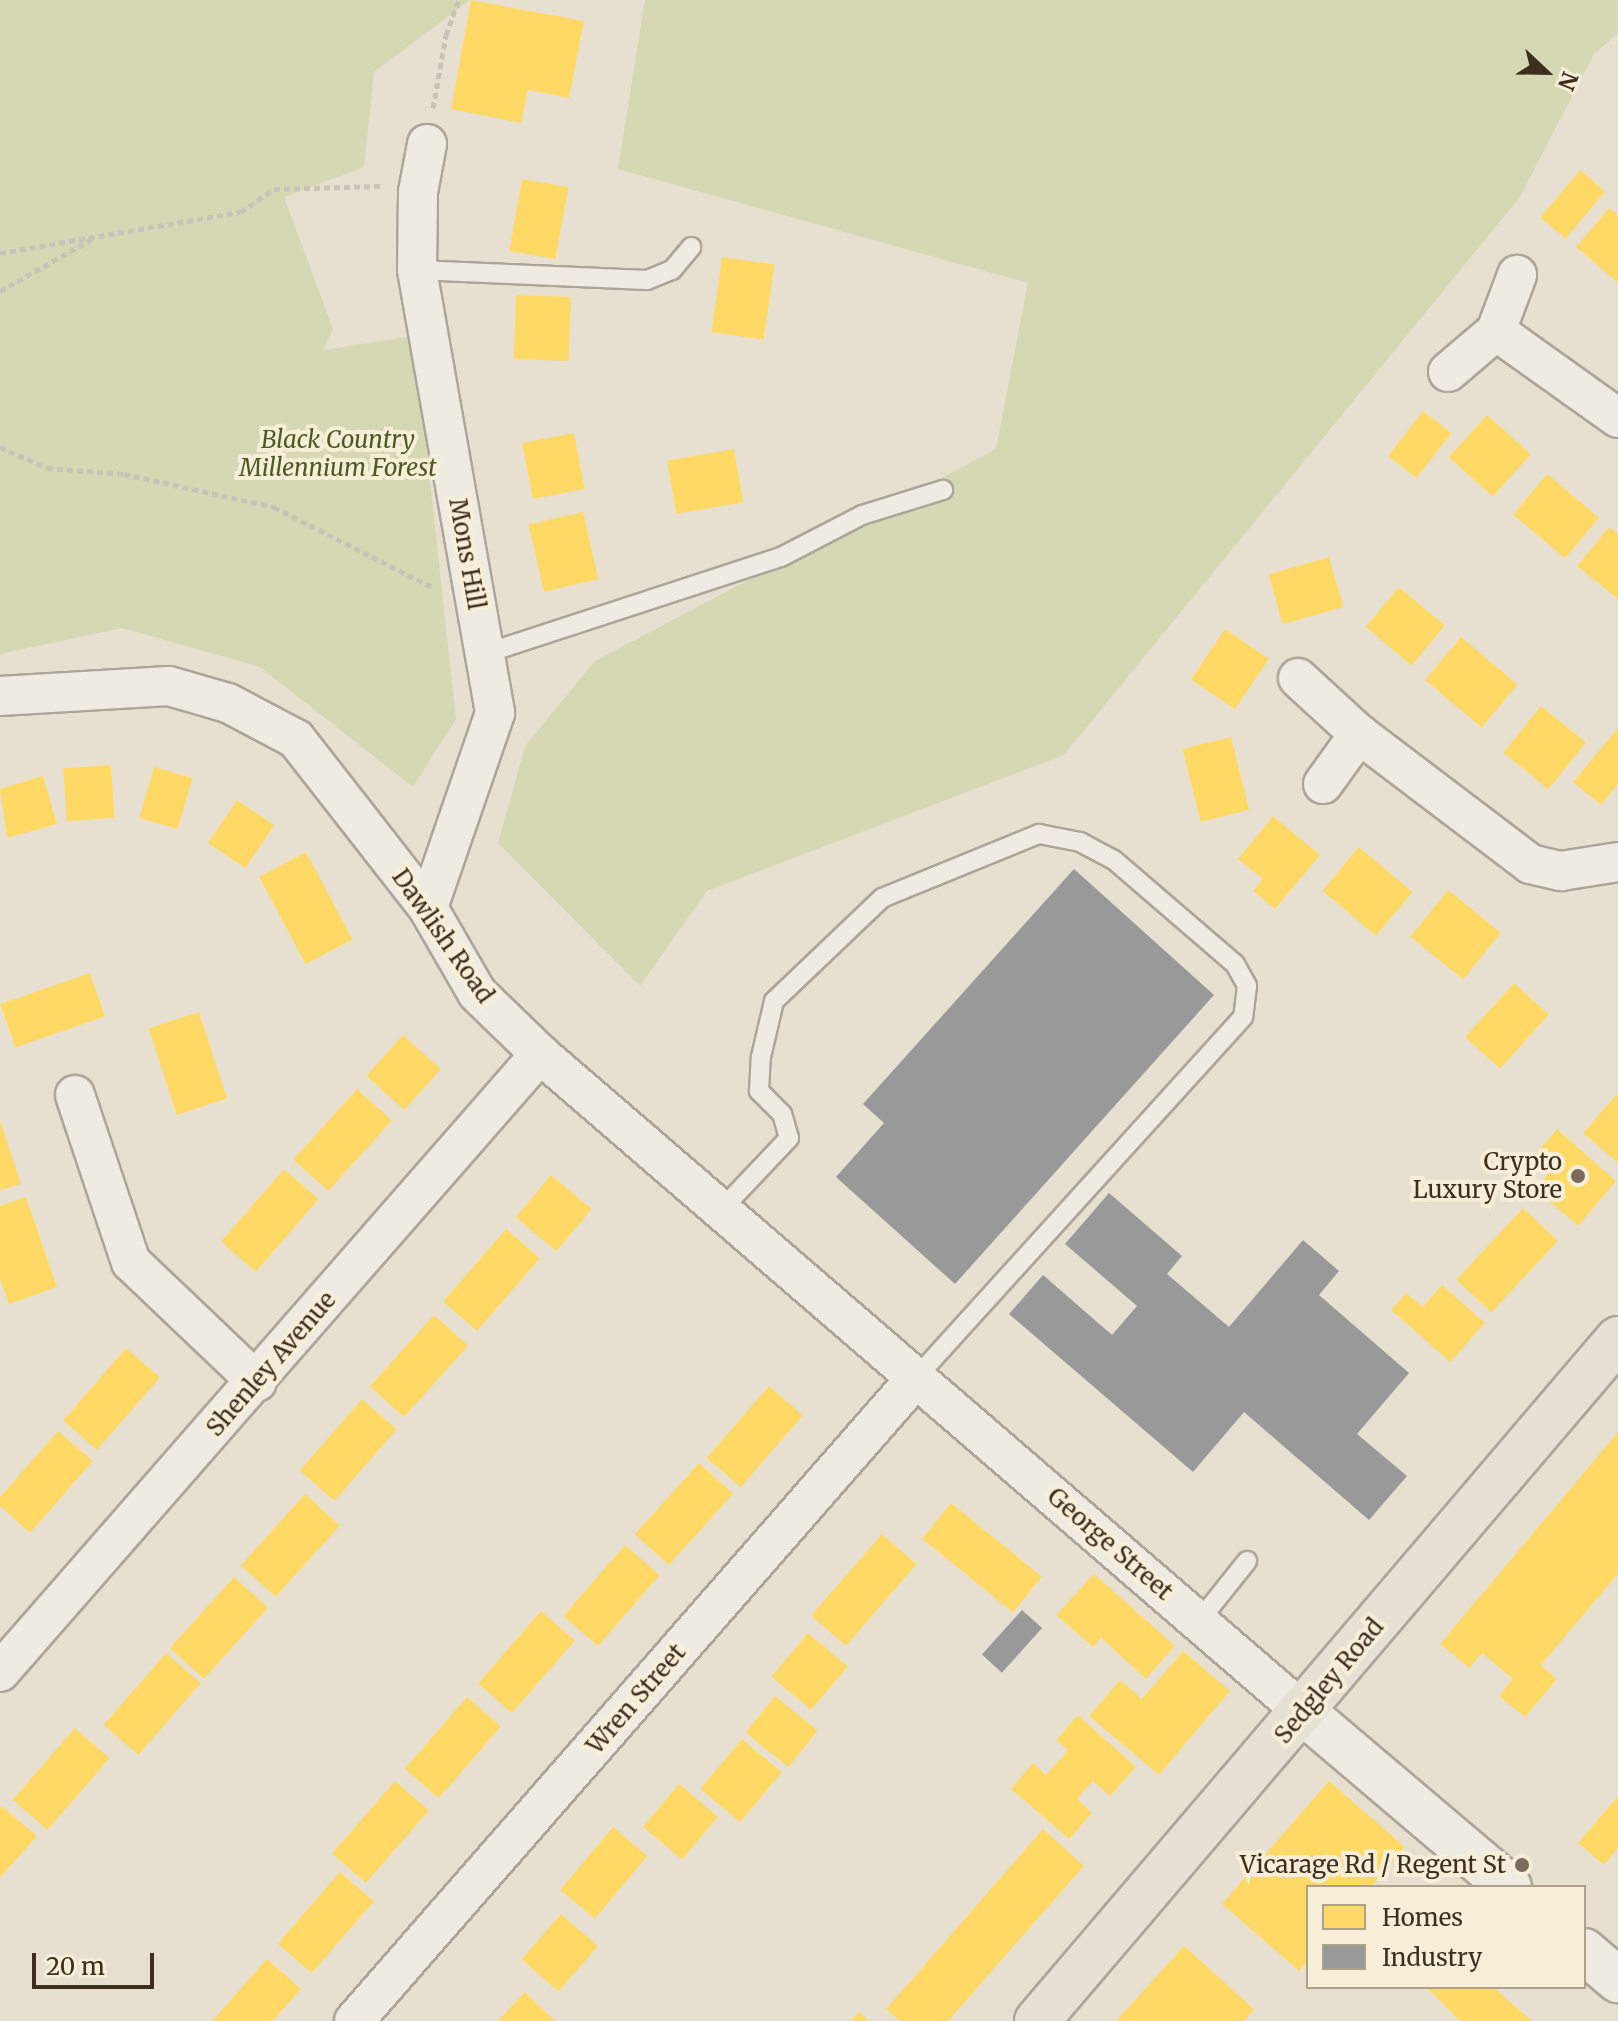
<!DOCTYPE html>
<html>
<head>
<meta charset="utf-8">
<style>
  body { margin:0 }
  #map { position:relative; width:1618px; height:2021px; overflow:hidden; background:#e7e0d1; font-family:Merriweather,serif }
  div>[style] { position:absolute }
  .green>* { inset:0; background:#d6d7b3 }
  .homes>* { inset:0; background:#ffd966; transform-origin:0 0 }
  .industry>* { inset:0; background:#999; transform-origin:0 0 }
  .path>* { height:5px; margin-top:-2.5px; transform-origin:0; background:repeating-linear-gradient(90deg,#c8c2b9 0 6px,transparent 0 10px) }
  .roads { filter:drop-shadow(2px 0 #ada599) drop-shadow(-2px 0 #ada599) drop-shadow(0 2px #ada599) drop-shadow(0 -2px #ada599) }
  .lane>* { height:18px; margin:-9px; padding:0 9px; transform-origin:9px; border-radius:9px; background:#efebe3 }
  .street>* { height:38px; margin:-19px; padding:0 19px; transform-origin:19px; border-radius:19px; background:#efebe3 }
  .secondary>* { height:44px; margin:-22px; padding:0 22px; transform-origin:22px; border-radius:22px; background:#efebe3 }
  .primary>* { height:44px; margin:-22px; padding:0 22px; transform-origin:22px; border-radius:22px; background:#e6e1d4 }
  .dots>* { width:22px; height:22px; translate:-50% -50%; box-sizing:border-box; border:4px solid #f7eed8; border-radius:50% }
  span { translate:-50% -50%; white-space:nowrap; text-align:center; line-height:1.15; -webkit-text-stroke:8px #f7eed8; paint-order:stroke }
  .park-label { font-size:24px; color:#4d5a26; font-style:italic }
  .street-label { font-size:24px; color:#3d2e20 }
  .poi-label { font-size:24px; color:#3d2e20 }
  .right { translate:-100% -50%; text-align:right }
  .legend { position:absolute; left:1306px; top:1885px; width:280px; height:104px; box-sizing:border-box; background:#f7eed8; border:2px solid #ada18e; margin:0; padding:10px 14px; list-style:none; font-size:24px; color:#3d2e20 }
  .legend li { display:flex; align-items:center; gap:16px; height:40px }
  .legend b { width:40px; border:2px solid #ada18e }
  .north { position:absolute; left:1506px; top:32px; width:80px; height:80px; -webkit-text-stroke:6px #f7eed8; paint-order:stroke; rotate:112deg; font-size:22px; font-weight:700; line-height:32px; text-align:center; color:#3d2e20 }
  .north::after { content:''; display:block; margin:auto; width:28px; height:36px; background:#3d2e20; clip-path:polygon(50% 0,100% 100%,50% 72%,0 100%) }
  .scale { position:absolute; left:32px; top:1953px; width:122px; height:36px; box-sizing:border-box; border:4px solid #3d2e20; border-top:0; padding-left:10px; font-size:24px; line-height:28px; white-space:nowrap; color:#3d2e20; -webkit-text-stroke:6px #f7eed8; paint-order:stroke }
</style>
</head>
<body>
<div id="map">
  <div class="green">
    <i style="clip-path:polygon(0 0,470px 0,374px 72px,364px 167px,284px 197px,333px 329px,323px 350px,414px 336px,456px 719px,413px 787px,260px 667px,122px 628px,0 654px)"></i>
    <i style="clip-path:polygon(645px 0,1618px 0,1618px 33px,1594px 54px,1520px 197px,1064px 755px,707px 891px,640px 986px,498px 843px,525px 746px,595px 661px,996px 449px,1028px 283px,618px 169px)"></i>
  </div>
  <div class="homes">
    <i style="clip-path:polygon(471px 0,584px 21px,569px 98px,528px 90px,521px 123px,451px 109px)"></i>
    <i style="left:1580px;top:170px;width:33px;height:62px;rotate:40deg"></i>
    <i style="left:522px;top:179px;width:47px;height:73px;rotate:10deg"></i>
    <i style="clip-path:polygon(1609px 208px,1618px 215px,1618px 283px,1576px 247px)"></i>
    <i style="left:722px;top:257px;width:53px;height:76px;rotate:8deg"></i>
    <i style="left:516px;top:295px;width:55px;height:64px;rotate:2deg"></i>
    <i style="left:1423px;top:411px;width:36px;height:57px;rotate:38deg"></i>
    <i style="left:1487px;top:415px;width:59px;height:57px;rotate:42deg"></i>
    <i style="left:574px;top:433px;width:57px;height:53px;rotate:79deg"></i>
    <i style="left:734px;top:449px;width:54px;height:68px;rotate:80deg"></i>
    <i style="left:1547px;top:474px;width:68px;height:53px;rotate:40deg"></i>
    <i style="left:583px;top:512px;width:69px;height:56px;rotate:77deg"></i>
    <i style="clip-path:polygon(1609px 527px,1618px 534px,1618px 599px,1577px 566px)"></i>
    <i style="left:1329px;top:557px;width:52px;height:63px;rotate:74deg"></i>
    <i style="left:1399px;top:587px;width:60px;height:52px;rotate:40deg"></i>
    <i style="left:1225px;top:629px;width:53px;height:61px;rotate:34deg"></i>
    <i style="left:1461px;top:637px;width:74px;height:56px;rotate:40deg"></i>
    <i style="left:1541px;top:706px;width:58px;height:60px;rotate:39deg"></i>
    <i style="clip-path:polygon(1618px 728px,1618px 784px,1601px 805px,1573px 782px)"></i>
    <i style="left:1231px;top:737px;width:75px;height:50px;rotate:76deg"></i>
    <i style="left:111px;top:765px;width:53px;height:48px;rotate:86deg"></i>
    <i style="left:154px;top:767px;width:40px;height:53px;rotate:16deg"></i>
    <i style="clip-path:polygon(43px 776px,57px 824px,7px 838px,0 789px)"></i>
    <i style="left:237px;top:800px;width:45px;height:52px;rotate:34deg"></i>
    <i style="clip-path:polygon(1273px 816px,1320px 855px,1275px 909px,1253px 891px,1263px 879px,1238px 859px)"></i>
    <i style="left:1359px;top:847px;width:70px;height:57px;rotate:40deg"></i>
    <i style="left:306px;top:852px;width:99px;height:53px;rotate:62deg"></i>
    <i style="left:1448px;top:890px;width:68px;height:60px;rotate:39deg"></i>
    <i style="left:90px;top:973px;width:46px;height:95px;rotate:71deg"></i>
    <i style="left:1514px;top:983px;width:47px;height:73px;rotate:42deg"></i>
    <i style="left:199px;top:1012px;width:91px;height:53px;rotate:72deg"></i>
    <i style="left:403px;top:1035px;width:51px;height:55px;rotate:42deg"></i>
    <i style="left:357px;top:1089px;width:47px;height:95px;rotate:42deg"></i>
    <i style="clip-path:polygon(1618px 1093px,1618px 1163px,1583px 1133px)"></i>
    <i style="clip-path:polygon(0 1120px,21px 1184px,0 1190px)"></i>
    <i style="clip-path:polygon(1557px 1129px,1616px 1181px,1578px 1226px,1535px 1189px,1551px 1170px,1534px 1156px)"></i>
    <i style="left:284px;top:1169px;width:46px;height:96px;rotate:41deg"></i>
    <i style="left:551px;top:1175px;width:53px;height:55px;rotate:40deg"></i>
    <i style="clip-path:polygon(26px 1197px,57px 1287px,9px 1304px,0 1279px,0 1206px)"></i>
    <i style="left:1523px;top:1208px;width:48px;height:98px;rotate:43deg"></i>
    <i style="left:506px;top:1229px;width:45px;height:96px;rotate:41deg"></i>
    <i style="clip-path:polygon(1442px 1285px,1485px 1323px,1450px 1362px,1391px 1310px,1406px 1293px,1423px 1307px)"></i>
    <i style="left:434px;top:1315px;width:46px;height:96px;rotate:42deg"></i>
    <i style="left:126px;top:1348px;width:45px;height:96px;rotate:41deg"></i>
    <i style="left:769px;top:1386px;width:45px;height:95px;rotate:41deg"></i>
    <i style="left:362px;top:1399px;width:46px;height:95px;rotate:41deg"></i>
    <i style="clip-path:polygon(58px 1431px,93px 1461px,30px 1533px,0 1506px,0 1497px)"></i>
    <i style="clip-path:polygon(1618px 1432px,1618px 1574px,1541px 1665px,1557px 1679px,1525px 1717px,1499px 1696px,1513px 1679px,1482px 1653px,1469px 1668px,1440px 1644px)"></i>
    <i style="left:699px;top:1463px;width:46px;height:96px;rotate:42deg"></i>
    <i style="left:305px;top:1494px;width:47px;height:96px;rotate:42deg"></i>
    <i style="left:951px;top:1503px;width:117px;height:46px;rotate:39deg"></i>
    <i style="left:882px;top:1534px;width:46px;height:108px;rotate:41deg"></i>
    <i style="left:625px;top:1545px;width:46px;height:94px;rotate:41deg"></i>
    <i style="clip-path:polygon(1094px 1574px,1175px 1646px,1146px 1679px,1101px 1638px,1093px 1647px,1056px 1615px)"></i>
    <i style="left:234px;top:1577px;width:46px;height:96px;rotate:42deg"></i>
    <i style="left:541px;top:1611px;width:45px;height:96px;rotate:41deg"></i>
    <i style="left:808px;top:1633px;width:52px;height:57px;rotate:40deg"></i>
    <i style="clip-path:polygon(1183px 1651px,1230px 1691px,1159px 1775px,1089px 1716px,1120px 1680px,1142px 1699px)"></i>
    <i style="left:166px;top:1653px;width:46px;height:95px;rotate:41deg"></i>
    <i style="left:775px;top:1696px;width:55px;height:47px;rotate:39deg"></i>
    <i style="left:467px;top:1697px;width:45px;height:95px;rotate:41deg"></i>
    <i style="clip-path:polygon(1078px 1715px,1136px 1767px,1110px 1796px,1093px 1781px,1088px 1786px,1077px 1799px,1092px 1813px,1069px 1839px,1011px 1789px,1033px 1763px,1046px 1775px,1068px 1750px,1056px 1740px)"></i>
    <i style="left:75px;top:1728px;width:46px;height:95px;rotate:41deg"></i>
    <i style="left:742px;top:1739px;width:52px;height:65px;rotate:40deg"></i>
    <i style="left:395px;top:1781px;width:45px;height:96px;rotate:41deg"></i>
    <i style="clip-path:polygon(1329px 1781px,1405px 1847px,1371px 1887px,1308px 1887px,1308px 1961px,1299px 1971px,1222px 1904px)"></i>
    <i style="left:679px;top:1784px;width:51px;height:56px;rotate:40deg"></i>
    <i style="clip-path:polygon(1618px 1796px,1618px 1848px,1604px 1865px,1578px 1843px)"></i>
    <i style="clip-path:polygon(2px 1806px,37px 1836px,0 1878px,0 1809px)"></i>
    <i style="left:613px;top:1827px;width:45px;height:82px;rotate:40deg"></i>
    <i style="clip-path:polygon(1043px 1829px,1084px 1866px,948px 2021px,900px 2021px,886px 2009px)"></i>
    <i style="left:340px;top:1872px;width:45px;height:95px;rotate:41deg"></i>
    <i style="left:561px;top:1914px;width:49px;height:60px;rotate:41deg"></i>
    <i style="clip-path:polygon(1184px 1946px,1254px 2009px,1244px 2021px,1116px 2021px)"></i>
    <i style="clip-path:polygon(267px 1959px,301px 1989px,273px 2021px,212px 2021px)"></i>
    <i style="clip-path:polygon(1426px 1987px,1493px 1987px,1532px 2021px,1460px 2021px)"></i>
    <i style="clip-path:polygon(525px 1992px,555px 2021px,498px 2021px)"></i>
    <i style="clip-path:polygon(859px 2012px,869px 2021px,851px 2021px)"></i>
  </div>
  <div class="industry">
    <i style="clip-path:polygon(1074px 869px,1214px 995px,955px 1284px,836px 1177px,884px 1123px,863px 1104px)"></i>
    <i style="clip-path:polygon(1109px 1193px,1182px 1256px,1167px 1274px,1229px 1327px,1303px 1240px,1339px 1271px,1319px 1295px,1409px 1373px,1357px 1434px,1407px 1476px,1369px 1520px,1244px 1412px,1193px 1472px,1009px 1314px,1043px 1275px,1112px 1335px,1137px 1306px,1065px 1244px)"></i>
    <i style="left:1022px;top:1610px;width:27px;height:60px;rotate:42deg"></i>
  </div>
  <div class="path">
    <i style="left:433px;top:108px;width:74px;rotate:-79.9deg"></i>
    <i style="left:446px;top:35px;width:37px;rotate:-70deg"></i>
    <i style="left:0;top:253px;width:244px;rotate:-9.7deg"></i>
    <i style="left:241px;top:212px;width:40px;rotate:-34.9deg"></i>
    <i style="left:274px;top:189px;width:108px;rotate:-1.6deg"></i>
    <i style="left:0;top:291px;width:106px;rotate:-29.5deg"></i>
    <i style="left:0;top:447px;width:51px;rotate:24.1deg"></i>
    <i style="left:47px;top:468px;width:77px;rotate:4.5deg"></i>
    <i style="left:124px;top:474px;width:154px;rotate:12.4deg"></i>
    <i style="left:274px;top:507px;width:177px;rotate:26.9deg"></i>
  </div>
  <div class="roads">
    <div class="lane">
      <i style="left:417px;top:270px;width:230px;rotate:2.5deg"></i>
      <i style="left:647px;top:280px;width:27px;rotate:-22deg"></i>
      <i style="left:672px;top:270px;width:30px;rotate:-50deg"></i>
      <i style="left:484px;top:654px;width:312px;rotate:-18.1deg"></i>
      <i style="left:781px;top:557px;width:91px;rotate:-27.4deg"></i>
      <i style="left:862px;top:515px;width:85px;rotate:-17.2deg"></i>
      <i style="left:721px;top:1210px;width:99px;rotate:-46.6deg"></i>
      <i style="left:789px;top:1138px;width:25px;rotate:-106deg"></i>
      <i style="left:782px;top:1114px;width:33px;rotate:-135deg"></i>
      <i style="left:759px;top:1091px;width:34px;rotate:-87deg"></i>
      <i style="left:761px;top:1057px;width:57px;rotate:-76.9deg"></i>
      <i style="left:774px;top:1001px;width:149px;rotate:-43.6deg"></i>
      <i style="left:882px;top:898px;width:170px;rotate:-22.2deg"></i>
      <i style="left:1039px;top:834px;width:42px;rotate:11deg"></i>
      <i style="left:1080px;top:842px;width:38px;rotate:28deg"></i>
      <i style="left:1114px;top:860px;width:160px;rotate:40.7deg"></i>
      <i style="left:1235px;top:964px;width:25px;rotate:61deg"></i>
      <i style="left:1247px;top:986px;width:31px;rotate:97deg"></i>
      <i style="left:1243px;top:1017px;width:486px;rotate:132.2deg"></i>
      <i style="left:1199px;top:1621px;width:77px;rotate:-51.3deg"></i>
    </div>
    <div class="street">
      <i style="left:427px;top:144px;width:49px;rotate:100.6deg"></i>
      <i style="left:418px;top:192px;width:78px;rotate:90.7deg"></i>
      <i style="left:417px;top:270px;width:450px;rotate:80deg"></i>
      <i style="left:495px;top:713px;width:206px;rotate:109deg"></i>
      <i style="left:1496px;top:331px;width:150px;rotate:35.5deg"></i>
      <i style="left:1448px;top:372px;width:63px;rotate:-40.5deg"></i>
      <i style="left:1496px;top:331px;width:60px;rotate:-69.4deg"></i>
      <i style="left:1298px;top:678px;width:83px;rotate:42.6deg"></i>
      <i style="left:1359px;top:734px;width:215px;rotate:37.2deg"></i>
      <i style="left:1530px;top:864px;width:32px;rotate:13deg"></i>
      <i style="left:1561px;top:871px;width:58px;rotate:-9deg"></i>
      <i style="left:0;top:696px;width:169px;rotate:-3.4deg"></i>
      <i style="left:169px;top:686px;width:61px;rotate:16.1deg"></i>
      <i style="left:228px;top:703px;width:77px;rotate:27.9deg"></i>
      <i style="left:296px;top:739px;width:214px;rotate:52deg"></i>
      <i style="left:428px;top:908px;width:98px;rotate:60deg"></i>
      <i style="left:477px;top:993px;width:88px;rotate:44.1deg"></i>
      <i style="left:540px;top:1054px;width:1008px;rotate:40.77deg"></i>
      <i style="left:1323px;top:784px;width:62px;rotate:-54.2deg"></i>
      <i style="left:75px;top:1095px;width:176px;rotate:71.5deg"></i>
      <i style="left:131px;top:1262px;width:174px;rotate:43.6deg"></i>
      <i style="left:0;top:1672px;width:821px;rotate:-48.85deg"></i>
      <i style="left:354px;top:2021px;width:855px;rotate:-48.84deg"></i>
    </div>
    <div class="secondary">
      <i style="left:1303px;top:1712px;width:270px;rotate:40.3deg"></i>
      <i style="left:1584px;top:1951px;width:45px;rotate:40.5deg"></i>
    </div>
    <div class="primary">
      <i style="left:1037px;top:2021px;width:896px;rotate:-49.57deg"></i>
    </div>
  </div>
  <div class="dots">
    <i style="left:1578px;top:1176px;background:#786c5e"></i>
    <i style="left:1522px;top:1865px;background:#786c5e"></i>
  </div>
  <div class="park-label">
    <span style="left:338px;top:454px">Black Country<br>Millennium Forest</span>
  </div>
  <div class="street-label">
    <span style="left:467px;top:554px;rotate:80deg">Mons Hill</span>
    <span style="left:443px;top:936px;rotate:55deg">Dawlish Road</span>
    <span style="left:271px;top:1364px;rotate:-49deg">Shenley Avenue</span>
    <span style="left:1110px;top:1544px;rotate:41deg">George Street</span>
    <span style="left:1329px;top:1681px;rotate:-50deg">Sedgley Road</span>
    <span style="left:636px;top:1699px;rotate:-49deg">Wren Street</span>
  </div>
  <div class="poi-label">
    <span class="right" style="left:1562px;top:1176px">Crypto<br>Luxury Store</span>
    <span class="right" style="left:1506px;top:1865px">Vicarage Rd / Regent St</span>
  </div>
  <ul class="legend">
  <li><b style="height:22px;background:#ffd966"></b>Homes</li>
  <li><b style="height:22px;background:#999"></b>Industry</li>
  </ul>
  <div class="north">N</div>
  <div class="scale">20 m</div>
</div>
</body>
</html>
